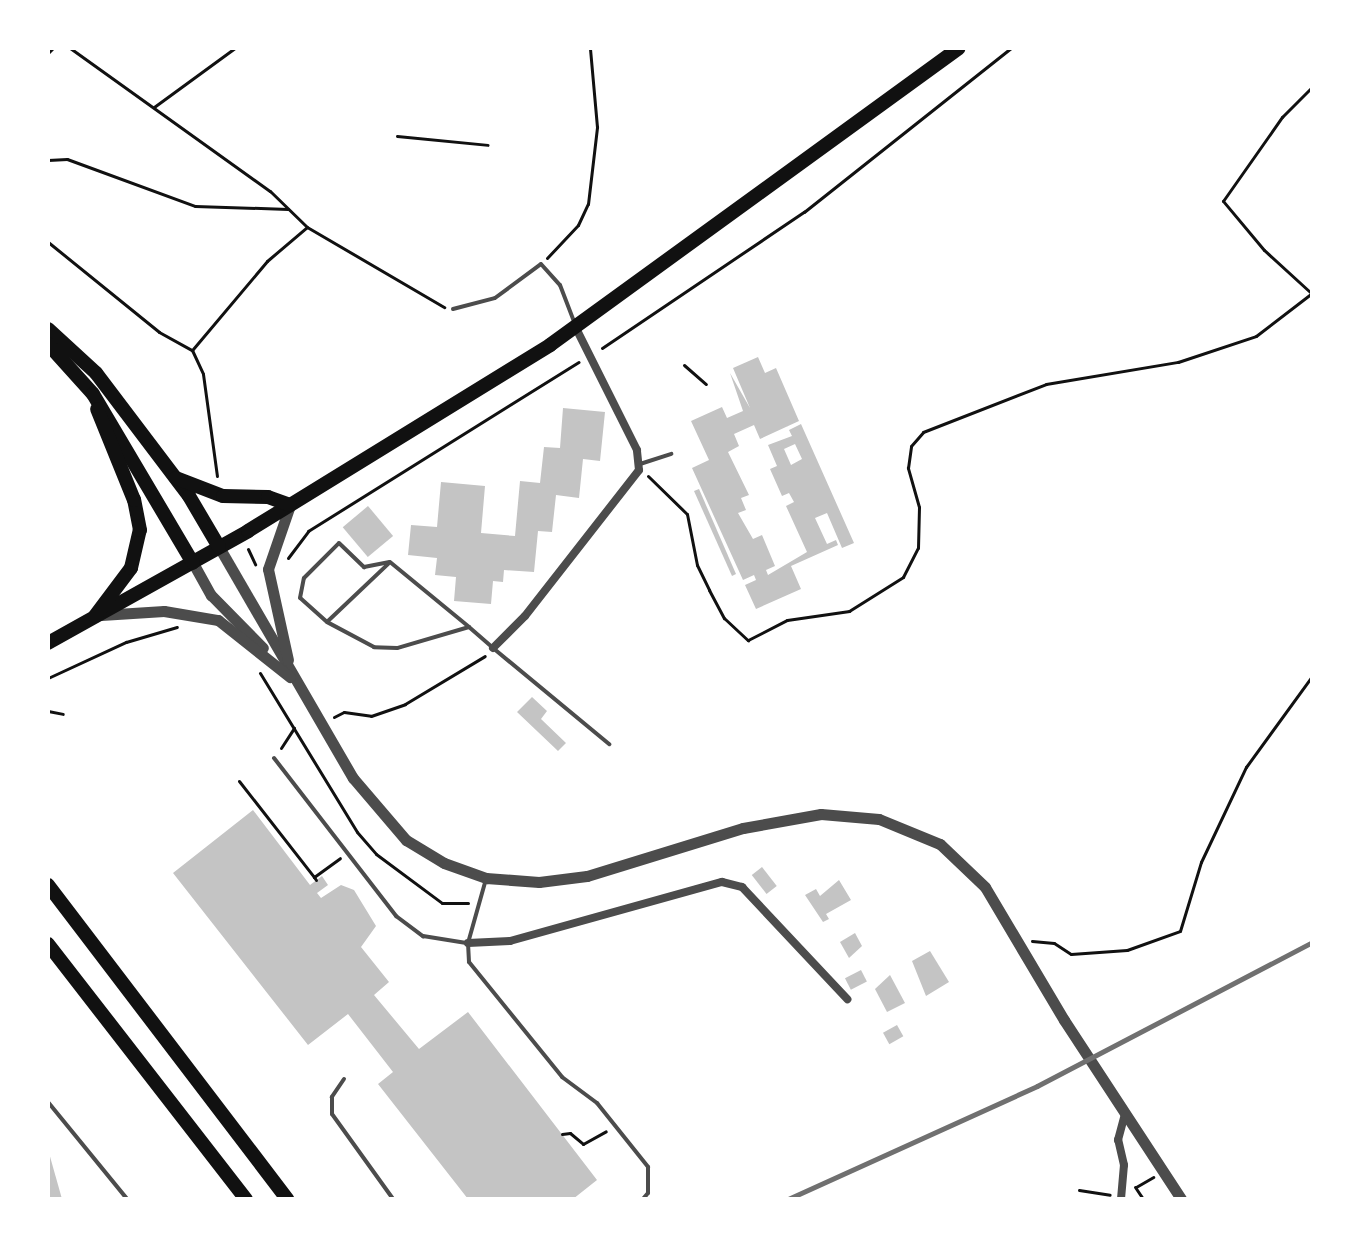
<!DOCTYPE html>
<html>
<head>
<meta charset="utf-8">
<style>
  body { margin:0 }
  #map { position:relative; width:1360px; height:1247px; overflow:hidden; background:#fff; font-family:Signika,sans-serif }
  div>[style] { position:absolute }
  .building>* { inset:0; background:#c4c4c4; transform-origin:0 0 }
  .path>* { height:3px; margin:-1.5px; padding:0 1.5px; transform-origin:1.5px; border-radius:1.5px; background:#111 }
  .service>* { height:4px; margin:-2px; padding:0 2px; transform-origin:2px; border-radius:2px; background:#4c4c4c }
  .minor>* { height:8px; margin:-4px; padding:0 4px; transform-origin:4px; border-radius:4px; background:#4c4c4c }
  .tertiary>* { height:11px; margin:-5.5px; padding:0 5.5px; transform-origin:5.5px; border-radius:5.5px; background:#4c4c4c }
  .primary>* { height:14px; margin:-7px; padding:0 7px; transform-origin:7px; border-radius:7px; background:#111 }
  .trunk>* { height:14px; margin:-7px; padding:0 7px; transform-origin:7px; border-radius:7px; background:#111 }
  .rail>* { height:5px; margin:-2.5px; padding:0 2.5px; transform-origin:2.5px; border-radius:2.5px; background:#707070 }
  span { translate:-50% -50%; white-space:nowrap; text-align:center; line-height:1.15; -webkit-text-stroke:7px #fff; paint-order:stroke }
  .frame { position:absolute; inset:0; border:50px solid #fff; pointer-events:none }
</style>
</head>
<body>
<div id="map">
  <div class="building">
    <i style="clip-path:polygon(evenodd,758px 357px,765px 373px,776px 368px,799px 421px,760px 439px,754px 425px,734px 434px,739px 446px,728px 452px,749px 495px,741px 498px,746px 510px,738px 513px,753px 539px,762px 535px,775px 566px,766px 570px,768px 575px,807px 552px,786px 506px,794px 502px,789px 493px,782px 496px,770px 469px,777px 466px,768px 445px,792px 436px,789px 430px,801px 424px,854px 543px,842px 548px,827px 513px,815px 518px,827px 544px,836px 540px,838px 545px,791px 566px,801px 589px,756px 609px,745px 585px,756px 580px,754px 575px,743px 580px,692px 468px,709px 460px,691px 421px,722px 407px,727px 418px,743px 411px,730px 373px,750px 408px,733px 368px,758px 357px,795px 444px,802px 459px,791px 465px,784px 449px,795px 444px)"></i>
    <i style="clip-path:polygon(563px 408px,605px 412px,600px 461px,583px 459px,579px 498px,556px 495px,552px 532px,538px 531px,534px 572px,504px 570px,503px 582px,493px 581px,491px 604px,454px 601px,456px 577px,435px 575px,437px 558px,408px 555px,411px 525px,437px 527px,441px 482px,485px 486px,481px 533px,515px 536px,520px 481px,540px 483px,544px 447px,560px 448px)"></i>
    <i style="clip-path:polygon(699px 489px,736px 574px,732px 576px,694px 491px)"></i>
    <i style="left:368px;top:506px;width:39px;height:33px;rotate:50deg"></i>
    <i style="clip-path:polygon(532px 697px,547px 711px,541px 719px,566px 743px,558px 751px,517px 712px)"></i>
    <i style="clip-path:polygon(253px 810px,310px 885px,322px 876px,328px 885px,317px 893px,321px 898px,341px 885px,354px 890px,376px 926px,361px 947px,389px 982px,374px 995px,419px 1049px,468px 1012px,597px 1180px,573px 1199px,468px 1199px,378px 1084px,393px 1072px,348px 1014px,308px 1045px,173px 873px)"></i>
    <i style="left:762px;top:867px;width:24px;height:13px;rotate:52deg"></i>
    <i style="clip-path:polygon(839px 880px,851px 900px,826px 914px,829px 919px,823px 922px,805px 895px,816px 889px,820px 896px)"></i>
    <i style="clip-path:polygon(855px 933px,862px 946px,849px 958px,840px 942px)"></i>
    <i style="clip-path:polygon(930px 951px,949px 982px,926px 996px,912px 961px)"></i>
    <i style="left:861px;top:970px;width:13px;height:18px;rotate:63deg"></i>
    <i style="clip-path:polygon(890px 975px,905px 1003px,887px 1012px,875px 989px)"></i>
    <i style="left:897px;top:1025px;width:13px;height:16px;rotate:61deg"></i>
    <i style="clip-path:polygon(48px 1153px,49px 1153px,62px 1199px,48px 1199px)"></i>
  </div>
  <div class="path">
    <i style="left:70px;top:48px;width:246px;rotate:35.6deg"></i>
    <i style="left:270px;top:191px;width:52px;rotate:44.2deg"></i>
    <i style="left:307px;top:227px;width:159px;rotate:30.3deg"></i>
    <i style="left:48px;top:53px;width:7px;rotate:-45deg"></i>
    <i style="left:154px;top:107px;width:100px;rotate:-36.1deg"></i>
    <i style="left:397px;top:136px;width:91px;rotate:5.6deg"></i>
    <i style="left:48px;top:160px;width:19px;rotate:-3deg"></i>
    <i style="left:67px;top:159px;width:136px;rotate:20.2deg"></i>
    <i style="left:195px;top:206px;width:93px;rotate:1.8deg"></i>
    <i style="left:48px;top:242px;width:143px;rotate:39deg"></i>
    <i style="left:159px;top:332px;width:38px;rotate:29deg"></i>
    <i style="left:192px;top:350px;width:26px;rotate:65deg"></i>
    <i style="left:203px;top:374px;width:103px;rotate:82.2deg"></i>
    <i style="left:547px;top:258px;width:45px;rotate:-46.8deg"></i>
    <i style="left:578px;top:225px;width:23px;rotate:-65deg"></i>
    <i style="left:588px;top:204px;width:78px;rotate:-83.3deg"></i>
    <i style="left:597px;top:127px;width:79px;rotate:-95.1deg"></i>
    <i style="left:1310px;top:292px;width:62px;rotate:-137.6deg"></i>
    <i style="left:1264px;top:250px;width:64px;rotate:-129.9deg"></i>
    <i style="left:1223px;top:201px;width:103px;rotate:-54.9deg"></i>
    <i style="left:1282px;top:117px;width:42px;rotate:-45deg"></i>
    <i style="left:602px;top:348px;width:244px;rotate:-34deg"></i>
    <i style="left:804px;top:212px;width:264px;rotate:-38.4deg"></i>
    <i style="left:193px;top:349px;width:115px;rotate:-49.9deg"></i>
    <i style="left:267px;top:261px;width:52px;rotate:-40.4deg"></i>
    <i style="left:684px;top:365px;width:29px;rotate:41deg"></i>
    <i style="left:648px;top:476px;width:54px;rotate:44.3deg"></i>
    <i style="left:687px;top:514px;width:52px;rotate:78.9deg"></i>
    <i style="left:697px;top:565px;width:28px;rotate:64deg"></i>
    <i style="left:709px;top:590px;width:32px;rotate:62deg"></i>
    <i style="left:724px;top:618px;width:33px;rotate:43deg"></i>
    <i style="left:748px;top:640px;width:44px;rotate:-27.1deg"></i>
    <i style="left:787px;top:620px;width:63px;rotate:-8.3deg"></i>
    <i style="left:849px;top:611px;width:64px;rotate:-32.2deg"></i>
    <i style="left:903px;top:577px;width:33px;rotate:-63deg"></i>
    <i style="left:918px;top:548px;width:41px;rotate:-88.6deg"></i>
    <i style="left:919px;top:507px;width:41px;rotate:-105.8deg"></i>
    <i style="left:908px;top:468px;width:22px;rotate:-82deg"></i>
    <i style="left:911px;top:446px;width:18px;rotate:-49deg"></i>
    <i style="left:923px;top:432px;width:132px;rotate:-21.3deg"></i>
    <i style="left:1046px;top:384px;width:134px;rotate:-9.5deg"></i>
    <i style="left:1178px;top:362px;width:82px;rotate:-18.4deg"></i>
    <i style="left:1256px;top:336px;width:71px;rotate:-37.5deg"></i>
    <i style="left:248px;top:549px;width:17px;rotate:65deg"></i>
    <i style="left:288px;top:558px;width:34px;rotate:-53deg"></i>
    <i style="left:308px;top:531px;width:319px;rotate:-32deg"></i>
    <i style="left:260px;top:673px;width:186px;rotate:58.6deg"></i>
    <i style="left:357px;top:832px;width:29px;rotate:49deg"></i>
    <i style="left:376px;top:854px;width:82px;rotate:36.6deg"></i>
    <i style="left:442px;top:903px;width:26px"></i>
    <i style="left:48px;top:678px;width:86px;rotate:-24.8deg"></i>
    <i style="left:126px;top:642px;width:53px;rotate:-16.4deg"></i>
    <i style="left:48px;top:711px;width:15px;rotate:11deg"></i>
    <i style="left:334px;top:717px;width:11px;rotate:-27deg"></i>
    <i style="left:344px;top:712px;width:27px;rotate:8deg"></i>
    <i style="left:371px;top:716px;width:36px;rotate:-19deg"></i>
    <i style="left:405px;top:704px;width:93px;rotate:-31deg"></i>
    <i style="left:281px;top:748px;width:24px;rotate:-57deg"></i>
    <i style="left:239px;top:781px;width:122px;rotate:52deg"></i>
    <i style="left:316px;top:880px;width:4px;rotate:-124deg"></i>
    <i style="left:314px;top:877px;width:32px;rotate:-36deg"></i>
    <i style="left:1032px;top:941px;width:22px;rotate:5deg"></i>
    <i style="left:1054px;top:943px;width:20px;rotate:33deg"></i>
    <i style="left:1071px;top:954px;width:56px;rotate:-4.1deg"></i>
    <i style="left:1127px;top:950px;width:56px;rotate:-19.7deg"></i>
    <i style="left:1180px;top:931px;width:72px;rotate:-73.1deg"></i>
    <i style="left:1201px;top:862px;width:105px;rotate:-64.7deg"></i>
    <i style="left:1246px;top:767px;width:112px;rotate:-54deg"></i>
    <i style="left:562px;top:1134px;width:8px;rotate:-7deg"></i>
    <i style="left:570px;top:1133px;width:17px;rotate:40deg"></i>
    <i style="left:583px;top:1144px;width:26px;rotate:-29deg"></i>
    <i style="left:1135px;top:1187px;width:14px;rotate:56deg"></i>
    <i style="left:1136px;top:1187px;width:20px;rotate:-30deg"></i>
    <i style="left:1079px;top:1190px;width:31px;rotate:9deg"></i>
  </div>
  <div class="service">
    <i style="left:453px;top:309px;width:43px;rotate:-14.7deg"></i>
    <i style="left:495px;top:298px;width:57px;rotate:-36.5deg"></i>
    <i style="left:541px;top:264px;width:28px;rotate:48deg"></i>
    <i style="left:560px;top:285px;width:40px;rotate:69deg"></i>
    <i style="left:640px;top:464px;width:33px;rotate:-18deg"></i>
    <i style="left:328px;top:621px;width:83px;rotate:-43.5deg"></i>
    <i style="left:469px;top:627px;width:75px;rotate:163.7deg"></i>
    <i style="left:397px;top:648px;width:23px;rotate:-178deg"></i>
    <i style="left:374px;top:647px;width:53px;rotate:-152deg"></i>
    <i style="left:327px;top:622px;width:36px;rotate:-138deg"></i>
    <i style="left:300px;top:598px;width:20px;rotate:-79deg"></i>
    <i style="left:304px;top:578px;width:49px;rotate:-45deg"></i>
    <i style="left:339px;top:543px;width:35px;rotate:44deg"></i>
    <i style="left:364px;top:567px;width:26px;rotate:-11deg"></i>
    <i style="left:390px;top:562px;width:102px;rotate:39.4deg"></i>
    <i style="left:469px;top:627px;width:32px;rotate:41deg"></i>
    <i style="left:493px;top:648px;width:151px;rotate:39.6deg"></i>
    <i style="left:274px;top:758px;width:200px;rotate:52.3deg"></i>
    <i style="left:396px;top:916px;width:34px;rotate:37deg"></i>
    <i style="left:423px;top:936px;width:44px;rotate:9.2deg"></i>
    <i style="left:486px;top:879px;width:66px;rotate:105.7deg"></i>
    <i style="left:468px;top:943px;width:19px;rotate:87deg"></i>
    <i style="left:469px;top:962px;width:148px;rotate:51deg"></i>
    <i style="left:562px;top:1077px;width:44px;rotate:36.6deg"></i>
    <i style="left:597px;top:1103px;width:82px;rotate:51.4deg"></i>
    <i style="left:648px;top:1167px;width:26px;rotate:90deg"></i>
    <i style="left:648px;top:1193px;width:8px;rotate:130deg"></i>
    <i style="left:344px;top:1079px;width:22px;rotate:124deg"></i>
    <i style="left:332px;top:1097px;width:17px;rotate:90deg"></i>
    <i style="left:332px;top:1114px;width:105px;rotate:54.3deg"></i>
    <i style="left:48px;top:1102px;width:125px;rotate:50.8deg"></i>
  </div>
  <div class="minor">
    <i style="left:493px;top:648px;width:45px;rotate:-45deg"></i>
    <i style="left:525px;top:616px;width:185px;rotate:-52deg"></i>
    <i style="left:639px;top:470px;width:20px;rotate:-96deg"></i>
    <i style="left:637px;top:450px;width:136px;rotate:-116.6deg"></i>
    <i style="left:468px;top:943px;width:42px;rotate:-2.7deg"></i>
    <i style="left:510px;top:941px;width:220px;rotate:-15.6deg"></i>
    <i style="left:722px;top:882px;width:21px;rotate:14deg"></i>
    <i style="left:742px;top:887px;width:154px;rotate:46.8deg"></i>
    <i style="left:1121px;top:1199px;width:34px;rotate:-85deg"></i>
    <i style="left:1124px;top:1165px;width:26px;rotate:-103deg"></i>
    <i style="left:1118px;top:1140px;width:28px;rotate:-75deg"></i>
  </div>
  <div class="tertiary">
    <i style="left:219px;top:547px;width:267px;rotate:59.9deg"></i>
    <i style="left:353px;top:778px;width:82px;rotate:49.5deg"></i>
    <i style="left:406px;top:840px;width:44px;rotate:31.2deg"></i>
    <i style="left:444px;top:863px;width:45px;rotate:19.7deg"></i>
    <i style="left:486px;top:878px;width:53px;rotate:4.3deg"></i>
    <i style="left:539px;top:882px;width:48px;rotate:-7.1deg"></i>
    <i style="left:587px;top:876px;width:163px;rotate:-17.1deg"></i>
    <i style="left:743px;top:828px;width:79px;rotate:-10.2deg"></i>
    <i style="left:821px;top:814px;width:58px;rotate:4.9deg"></i>
    <i style="left:879px;top:819px;width:66px;rotate:22.3deg"></i>
    <i style="left:940px;top:844px;width:62px;rotate:43.7deg"></i>
    <i style="left:985px;top:887px;width:155px;rotate:59.3deg"></i>
    <i style="left:1064px;top:1020px;width:214px;rotate:56.8deg"></i>
    <i style="left:193px;top:563px;width:37px;rotate:61deg"></i>
    <i style="left:211px;top:595px;width:74px;rotate:45.5deg"></i>
    <i style="left:101px;top:615px;width:63px;rotate:-3.6deg"></i>
    <i style="left:164px;top:611px;width:55px;rotate:9.5deg"></i>
    <i style="left:218px;top:620px;width:92px;rotate:38.4deg"></i>
    <i style="left:288px;top:660px;width:93px;rotate:-102.4deg"></i>
    <i style="left:268px;top:569px;width:68px;rotate:-71deg"></i>
  </div>
  <div class="primary">
    <i style="left:48px;top:643px;width:229px;rotate:-29.2deg"></i>
    <i style="left:248px;top:531px;width:355px;rotate:-31.6deg"></i>
    <i style="left:550px;top:345px;width:505px;rotate:-35.99deg"></i>
  </div>
  <div class="trunk">
    <i style="left:48px;top:329px;width:65px;rotate:42.5deg"></i>
    <i style="left:96px;top:373px;width:154px;rotate:52.9deg"></i>
    <i style="left:189px;top:496px;width:59px;rotate:59.5deg"></i>
    <i style="left:48px;top:344px;width:67px;rotate:48deg"></i>
    <i style="left:93px;top:394px;width:196px;rotate:59.4deg"></i>
    <i style="left:176px;top:478px;width:50px;rotate:21deg"></i>
    <i style="left:223px;top:496px;width:45px;rotate:1.3deg"></i>
    <i style="left:268px;top:497px;width:23px;rotate:20deg"></i>
    <i style="left:95px;top:616px;width:60px;rotate:-53.1deg"></i>
    <i style="left:131px;top:568px;width:39px;rotate:-77deg"></i>
    <i style="left:140px;top:530px;width:31px;rotate:-101deg"></i>
    <i style="left:134px;top:500px;width:98px;rotate:-112.1deg"></i>
    <i style="left:48px;top:885px;width:395px;rotate:52.7deg"></i>
    <i style="left:48px;top:944px;width:323px;rotate:52.2deg"></i>
  </div>
  <div class="rail">
    <i style="left:788px;top:1199px;width:273px;rotate:-24.4deg"></i>
    <i style="left:1037px;top:1086px;width:310px;rotate:-27.6deg"></i>
  </div>
  <div class="frame"></div>
</div>
</body>
</html>
